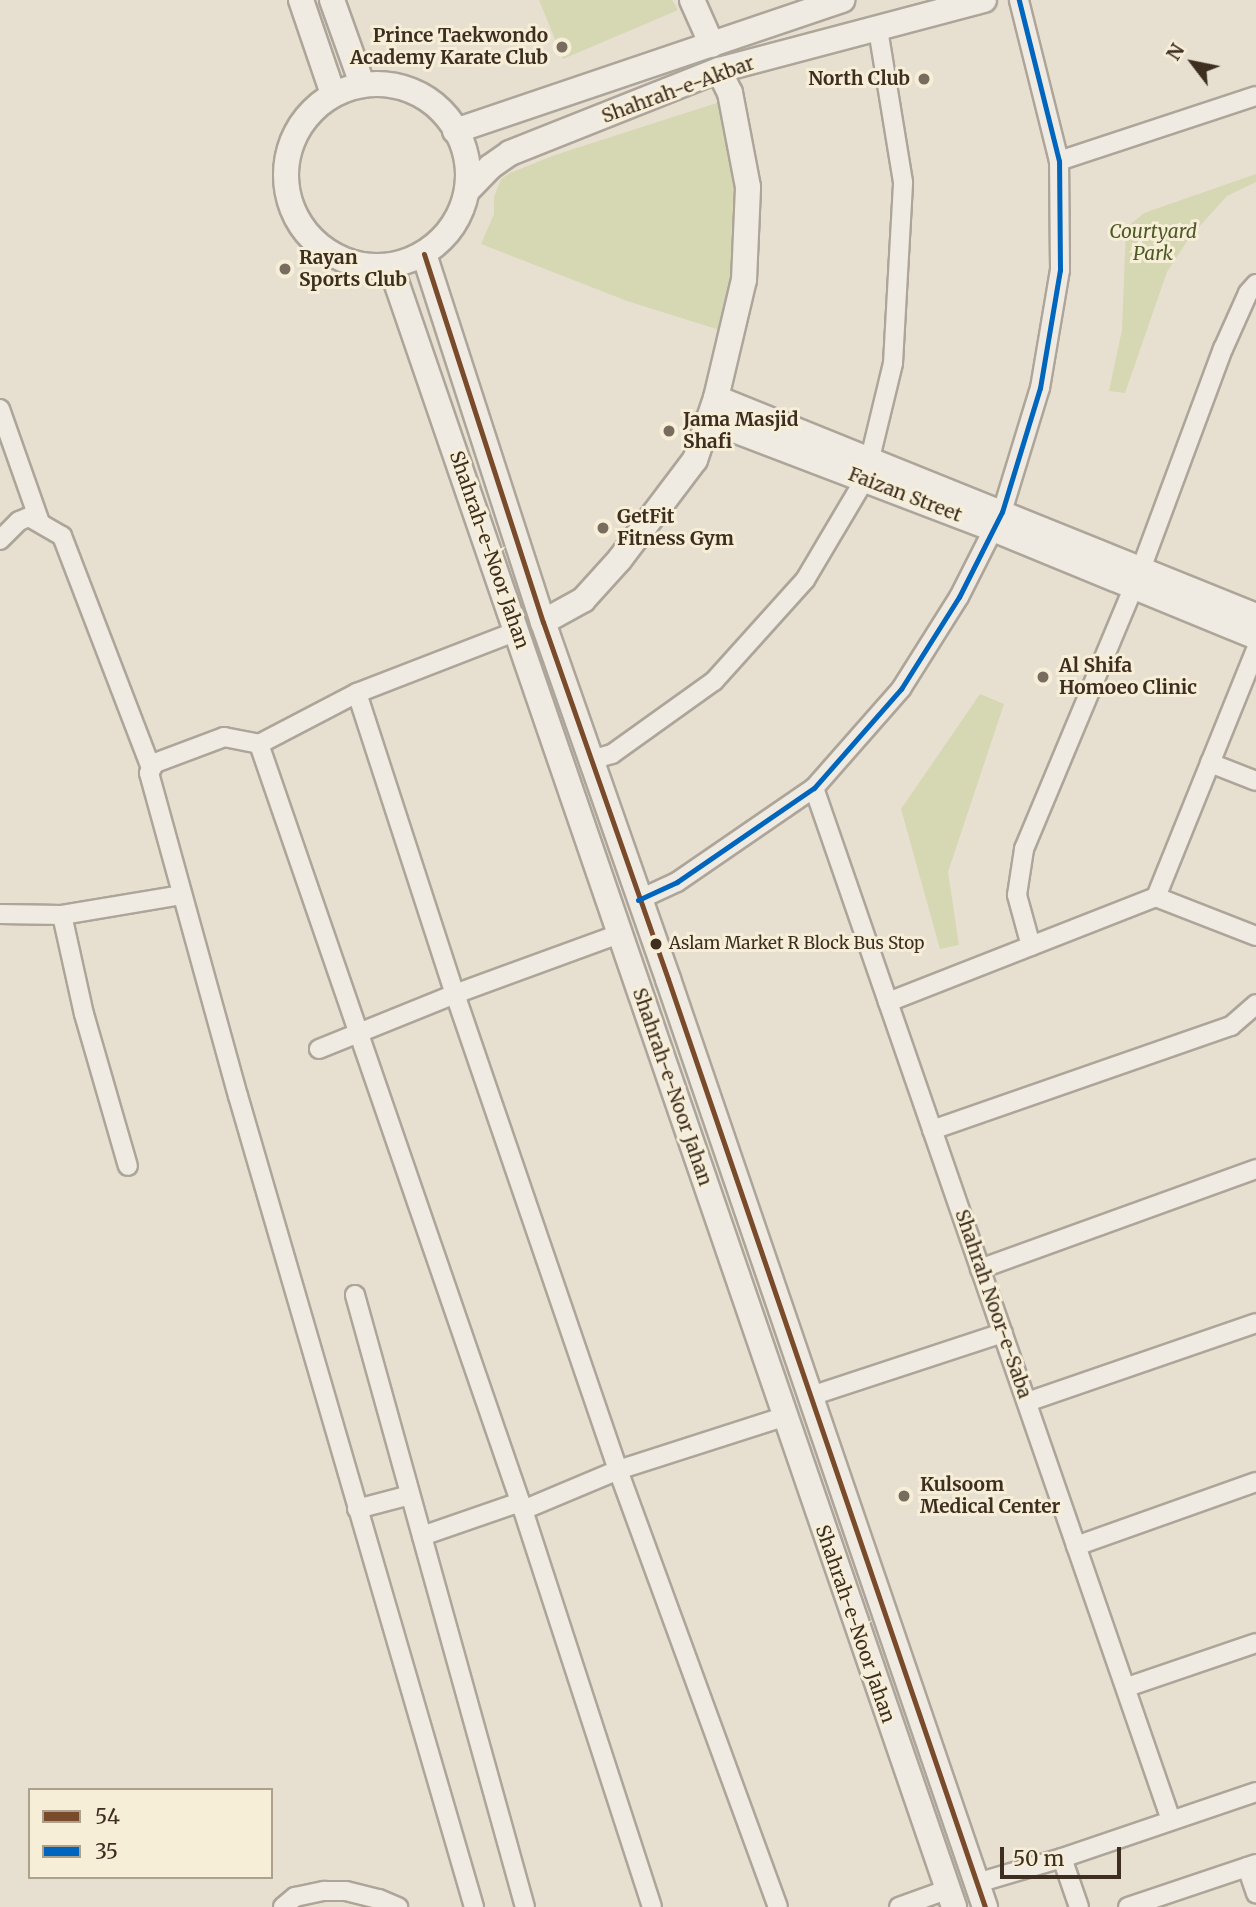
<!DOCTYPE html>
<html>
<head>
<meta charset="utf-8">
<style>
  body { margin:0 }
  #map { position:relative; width:1256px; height:1907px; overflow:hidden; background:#e7e0d1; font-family:Merriweather,serif }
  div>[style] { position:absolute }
  .green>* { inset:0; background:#d6d7b3 }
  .roads { filter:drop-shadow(2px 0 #ada599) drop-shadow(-2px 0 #ada599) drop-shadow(0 2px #ada599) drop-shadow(0 -2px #ada599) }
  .street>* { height:18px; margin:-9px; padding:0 9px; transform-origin:9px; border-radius:9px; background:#efebe3 }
  .secondary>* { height:24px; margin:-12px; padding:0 12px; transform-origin:12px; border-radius:12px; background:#efebe3 }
  .secondary>.ring { margin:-12px; padding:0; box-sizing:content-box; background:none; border:24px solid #efebe3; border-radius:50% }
  .bus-1>* { height:5px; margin:-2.5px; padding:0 2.5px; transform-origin:2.5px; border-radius:2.5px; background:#7a4b2a }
  .bus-2>* { height:5px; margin:-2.5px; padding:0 2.5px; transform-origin:2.5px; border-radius:2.5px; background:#0065bd }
  .dots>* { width:19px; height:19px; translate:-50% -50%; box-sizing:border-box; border:4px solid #f7eed8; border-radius:50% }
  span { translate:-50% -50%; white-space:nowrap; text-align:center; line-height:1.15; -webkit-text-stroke:6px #f7eed8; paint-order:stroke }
  .bus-label { font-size:17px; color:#3d2e20 }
  .left { translate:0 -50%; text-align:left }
  .poi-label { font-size:19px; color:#3d2e20; font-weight:700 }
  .right { translate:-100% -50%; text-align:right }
  .street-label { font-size:19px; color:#3d2e20 }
  .park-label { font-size:19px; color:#4d5a26; font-style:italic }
  .legend { position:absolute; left:28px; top:1788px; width:245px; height:91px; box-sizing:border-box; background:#f7eed8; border:2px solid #ada18e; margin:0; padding:9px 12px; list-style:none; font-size:21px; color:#3d2e20 }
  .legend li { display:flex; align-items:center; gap:14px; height:35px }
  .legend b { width:35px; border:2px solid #ada18e }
  .north { position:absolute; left:1158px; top:28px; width:70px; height:70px; -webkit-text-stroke:5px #f7eed8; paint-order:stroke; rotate:302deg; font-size:19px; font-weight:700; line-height:28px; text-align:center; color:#3d2e20 }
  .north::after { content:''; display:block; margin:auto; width:24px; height:32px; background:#3d2e20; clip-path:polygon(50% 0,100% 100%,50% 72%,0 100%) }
  .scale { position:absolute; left:1000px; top:1847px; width:121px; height:32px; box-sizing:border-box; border:4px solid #3d2e20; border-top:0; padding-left:9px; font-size:21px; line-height:24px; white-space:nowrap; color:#3d2e20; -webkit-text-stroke:5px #f7eed8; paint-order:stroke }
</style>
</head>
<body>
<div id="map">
  <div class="green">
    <i style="clip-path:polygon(539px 0,672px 0,678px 10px,563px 59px)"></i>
    <i style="clip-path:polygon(723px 101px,740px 209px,726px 332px,627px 301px,481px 244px,494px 214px,494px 197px,501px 179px,510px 173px,555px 155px)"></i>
    <i style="clip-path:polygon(1256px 174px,1256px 182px,1227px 196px,1189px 238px,1167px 272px,1125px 393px,1109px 391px,1122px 330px,1126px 228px,1144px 213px)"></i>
    <i style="clip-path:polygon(980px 694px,1004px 704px,948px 872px,959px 945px,940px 949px,901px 809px)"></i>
  </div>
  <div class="roads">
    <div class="street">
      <i style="left:1059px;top:161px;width:207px;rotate:-18.3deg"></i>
      <i style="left:0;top:409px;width:118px;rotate:70.6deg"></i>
      <i style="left:0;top:540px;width:27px;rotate:-45deg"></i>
      <i style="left:19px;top:521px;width:11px;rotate:-22deg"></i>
      <i style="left:29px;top:517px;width:38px;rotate:30deg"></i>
      <i style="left:62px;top:536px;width:248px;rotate:69deg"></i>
      <i style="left:357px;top:693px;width:317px;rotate:72deg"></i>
      <i style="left:455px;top:994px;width:503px;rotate:71.1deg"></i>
      <i style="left:618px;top:1470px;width:465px;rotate:69.9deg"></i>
      <i style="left:259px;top:744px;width:810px;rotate:70.98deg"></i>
      <i style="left:523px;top:1510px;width:417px;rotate:72deg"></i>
      <i style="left:591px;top:760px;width:22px;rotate:-16deg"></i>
      <i style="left:612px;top:754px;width:125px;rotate:-35.6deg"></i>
      <i style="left:714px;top:681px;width:136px;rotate:-48deg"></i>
      <i style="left:805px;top:580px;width:117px;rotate:-59.3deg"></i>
      <i style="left:865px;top:479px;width:119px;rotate:-76.4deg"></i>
      <i style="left:893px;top:363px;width:181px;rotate:-86.8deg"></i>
      <i style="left:903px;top:182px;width:155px;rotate:-99.3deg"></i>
      <i style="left:1210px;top:763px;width:49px;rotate:21.4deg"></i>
      <i style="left:814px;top:788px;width:1092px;rotate:70.92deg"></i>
      <i style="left:1156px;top:897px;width:107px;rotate:21.3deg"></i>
      <i style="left:638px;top:900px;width:43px;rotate:-24.8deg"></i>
      <i style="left:677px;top:882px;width:166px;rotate:-34.5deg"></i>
      <i style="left:814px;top:788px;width:132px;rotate:-48.7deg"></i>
      <i style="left:901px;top:689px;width:109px;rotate:-57.8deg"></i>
      <i style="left:959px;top:597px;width:95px;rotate:-63.2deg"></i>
      <i style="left:1002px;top:512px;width:130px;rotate:-73deg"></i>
      <i style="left:1040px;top:388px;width:120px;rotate:-80.4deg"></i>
      <i style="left:1060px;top:270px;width:109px;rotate:-90.5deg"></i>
      <i style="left:1059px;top:161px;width:166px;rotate:-104deg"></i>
      <i style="left:0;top:914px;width:62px;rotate:0.9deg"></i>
      <i style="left:62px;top:915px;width:122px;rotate:-9.5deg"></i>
      <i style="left:62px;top:915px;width:101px;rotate:77.5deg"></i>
      <i style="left:84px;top:1014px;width:158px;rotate:73.9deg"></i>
      <i style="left:1031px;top:946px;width:53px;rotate:-105.4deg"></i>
      <i style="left:1017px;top:895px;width:47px;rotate:-81.3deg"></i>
      <i style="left:1024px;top:849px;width:303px;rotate:-67.3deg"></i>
      <i style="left:1141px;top:569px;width:235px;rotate:-69.6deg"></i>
      <i style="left:1223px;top:349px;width:61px;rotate:-65.9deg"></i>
      <i style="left:1248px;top:293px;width:12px;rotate:-48deg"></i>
      <i style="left:888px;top:1002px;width:288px;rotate:-21.4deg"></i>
      <i style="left:1156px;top:897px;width:267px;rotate:-68deg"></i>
      <i style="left:319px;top:1049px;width:147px;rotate:-22deg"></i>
      <i style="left:455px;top:994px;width:175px;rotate:-20.1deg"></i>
      <i style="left:932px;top:1130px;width:317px;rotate:-19.2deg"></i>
      <i style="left:1231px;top:1026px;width:33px;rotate:-41deg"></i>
      <i style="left:980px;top:1269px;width:294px;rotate:-19.9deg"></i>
      <i style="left:355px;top:1295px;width:635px;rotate:74.48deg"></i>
      <i style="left:811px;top:1396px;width:202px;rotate:-18.2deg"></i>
      <i style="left:1027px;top:1402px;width:242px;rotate:-19deg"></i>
      <i style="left:357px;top:1509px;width:55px;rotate:-14.8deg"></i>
      <i style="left:523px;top:1510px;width:103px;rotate:-22.8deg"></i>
      <i style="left:618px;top:1470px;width:173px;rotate:-17.8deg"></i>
      <i style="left:422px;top:1536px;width:104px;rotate:-19.1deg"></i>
      <i style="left:1076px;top:1546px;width:191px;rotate:-19.6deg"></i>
      <i style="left:1127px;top:1687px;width:136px;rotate:-18.8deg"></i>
      <i style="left:1062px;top:1858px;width:52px;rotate:70.9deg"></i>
      <i style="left:1247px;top:1867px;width:28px;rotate:71deg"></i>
      <i style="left:977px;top:1883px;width:89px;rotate:-16.4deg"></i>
      <i style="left:1062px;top:1858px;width:205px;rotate:-18.8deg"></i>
      <i style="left:283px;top:1907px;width:16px;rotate:-40deg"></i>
      <i style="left:295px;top:1897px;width:30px;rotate:-12deg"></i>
      <i style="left:324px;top:1891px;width:22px"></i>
      <i style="left:346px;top:1891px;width:34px;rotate:14deg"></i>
      <i style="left:379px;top:1899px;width:21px;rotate:23deg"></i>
      <i style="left:474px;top:1907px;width:845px;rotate:-106.22deg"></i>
      <i style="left:238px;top:1096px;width:335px;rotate:-105.4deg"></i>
      <i style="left:149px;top:773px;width:12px;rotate:-59deg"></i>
      <i style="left:155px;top:763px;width:74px;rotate:-20.6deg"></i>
      <i style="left:224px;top:737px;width:36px;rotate:11deg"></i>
      <i style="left:259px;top:744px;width:110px;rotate:-27.5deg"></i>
      <i style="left:357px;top:693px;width:172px;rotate:-21.2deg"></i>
      <i style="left:899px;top:1907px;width:53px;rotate:-19.8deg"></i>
      <i style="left:1128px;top:1907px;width:135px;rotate:-18.6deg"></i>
    </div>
    <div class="secondary">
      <i style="left:301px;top:0;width:99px;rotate:71.2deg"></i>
      <i style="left:332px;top:0;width:89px;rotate:70.3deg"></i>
      <i style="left:692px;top:0;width:49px;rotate:66deg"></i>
      <i class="ring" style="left:286px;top:84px;width:158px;height:158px"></i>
      <i style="left:455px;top:131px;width:409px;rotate:-18.7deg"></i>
      <i style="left:468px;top:190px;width:32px;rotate:-46deg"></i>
      <i style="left:490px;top:167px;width:24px;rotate:-35deg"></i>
      <i style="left:510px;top:153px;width:225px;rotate:-21.7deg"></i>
      <i style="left:719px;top:70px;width:274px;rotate:-14.8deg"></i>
      <i style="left:424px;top:254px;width:387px;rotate:72.1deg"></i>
      <i style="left:543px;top:622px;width:378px;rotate:70.7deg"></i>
      <i style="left:668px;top:979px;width:981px;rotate:71.14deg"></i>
      <i style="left:391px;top:267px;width:1734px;rotate:71.05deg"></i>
      <i style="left:716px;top:398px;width:582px;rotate:21.98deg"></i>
      <i style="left:708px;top:420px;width:305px;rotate:20.9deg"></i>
      <i style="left:993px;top:529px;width:284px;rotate:22.3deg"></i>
      <i style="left:543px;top:622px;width:46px;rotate:-28.8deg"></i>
      <i style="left:583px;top:600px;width:55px;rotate:-47.9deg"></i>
      <i style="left:620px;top:559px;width:124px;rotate:-52.9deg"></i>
      <i style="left:695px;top:460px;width:65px;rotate:-71.3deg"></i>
      <i style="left:716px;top:398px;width:121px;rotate:-76.7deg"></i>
      <i style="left:744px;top:280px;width:93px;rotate:-87.5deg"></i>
      <i style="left:748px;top:187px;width:96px;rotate:-100.8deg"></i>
      <i style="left:730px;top:93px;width:25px;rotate:-116deg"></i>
    </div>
  </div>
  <div class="bus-1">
    <i style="left:424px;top:254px;width:387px;rotate:72.1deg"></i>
    <i style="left:543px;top:622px;width:378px;rotate:70.7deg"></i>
    <i style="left:668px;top:979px;width:981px;rotate:71.14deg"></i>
  </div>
  <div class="bus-2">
    <i style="left:638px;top:900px;width:43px;rotate:-24.8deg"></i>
    <i style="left:677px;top:882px;width:166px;rotate:-34.5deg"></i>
    <i style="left:814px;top:788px;width:132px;rotate:-48.7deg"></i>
    <i style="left:901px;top:689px;width:109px;rotate:-57.8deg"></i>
    <i style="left:959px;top:597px;width:95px;rotate:-63.2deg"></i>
    <i style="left:1002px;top:512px;width:130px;rotate:-73deg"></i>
    <i style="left:1040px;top:388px;width:120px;rotate:-80.4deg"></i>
    <i style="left:1060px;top:270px;width:109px;rotate:-90.5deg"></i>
    <i style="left:1059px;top:161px;width:166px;rotate:-104deg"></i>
  </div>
  <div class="dots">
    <i style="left:562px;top:47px;background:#786c5e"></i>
    <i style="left:924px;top:79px;background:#786c5e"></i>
    <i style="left:285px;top:269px;background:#786c5e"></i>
    <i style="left:669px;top:431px;background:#786c5e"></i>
    <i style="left:603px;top:528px;background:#786c5e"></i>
    <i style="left:1043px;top:677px;background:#786c5e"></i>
    <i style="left:656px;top:944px;background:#3d2e20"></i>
    <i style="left:904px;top:1496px;background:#786c5e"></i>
  </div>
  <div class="bus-label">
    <span class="left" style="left:669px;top:944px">Aslam Market R Block Bus Stop</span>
  </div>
  <div class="poi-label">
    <span class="right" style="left:548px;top:47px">Prince Taekwondo<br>Academy Karate Club</span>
    <span class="right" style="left:910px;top:79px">North Club</span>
    <span class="left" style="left:299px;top:269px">Rayan<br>Sports Club</span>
    <span class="left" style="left:683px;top:431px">Jama Masjid<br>Shafi</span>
    <span class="left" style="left:617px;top:528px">GetFit<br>Fitness Gym</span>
    <span class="left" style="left:1059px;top:677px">Al Shifa<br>Homoeo Clinic</span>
    <span class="left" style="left:920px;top:1496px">Kulsoom<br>Medical Center</span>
  </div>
  <div class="street-label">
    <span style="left:678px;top:90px;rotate:-20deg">Shahrah-e-Akbar</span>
    <span style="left:905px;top:495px;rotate:21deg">Faizan Street</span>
    <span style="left:489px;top:550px;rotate:71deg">Shahrah-e-Noor Jahan</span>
    <span style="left:672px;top:1087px;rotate:71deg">Shahrah-e-Noor Jahan</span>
    <span style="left:993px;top:1304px;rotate:71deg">Shahrah Noor-e-Saba</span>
    <span style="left:855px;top:1624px;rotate:71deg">Shahrah-e-Noor Jahan</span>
  </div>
  <div class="park-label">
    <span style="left:1153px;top:243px">Courtyard<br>Park</span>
  </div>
  <ul class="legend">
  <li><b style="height:9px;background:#7a4b2a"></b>54</li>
  <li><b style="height:9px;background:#0065bd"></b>35</li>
  </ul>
  <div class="north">N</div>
  <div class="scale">50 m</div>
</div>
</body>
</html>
